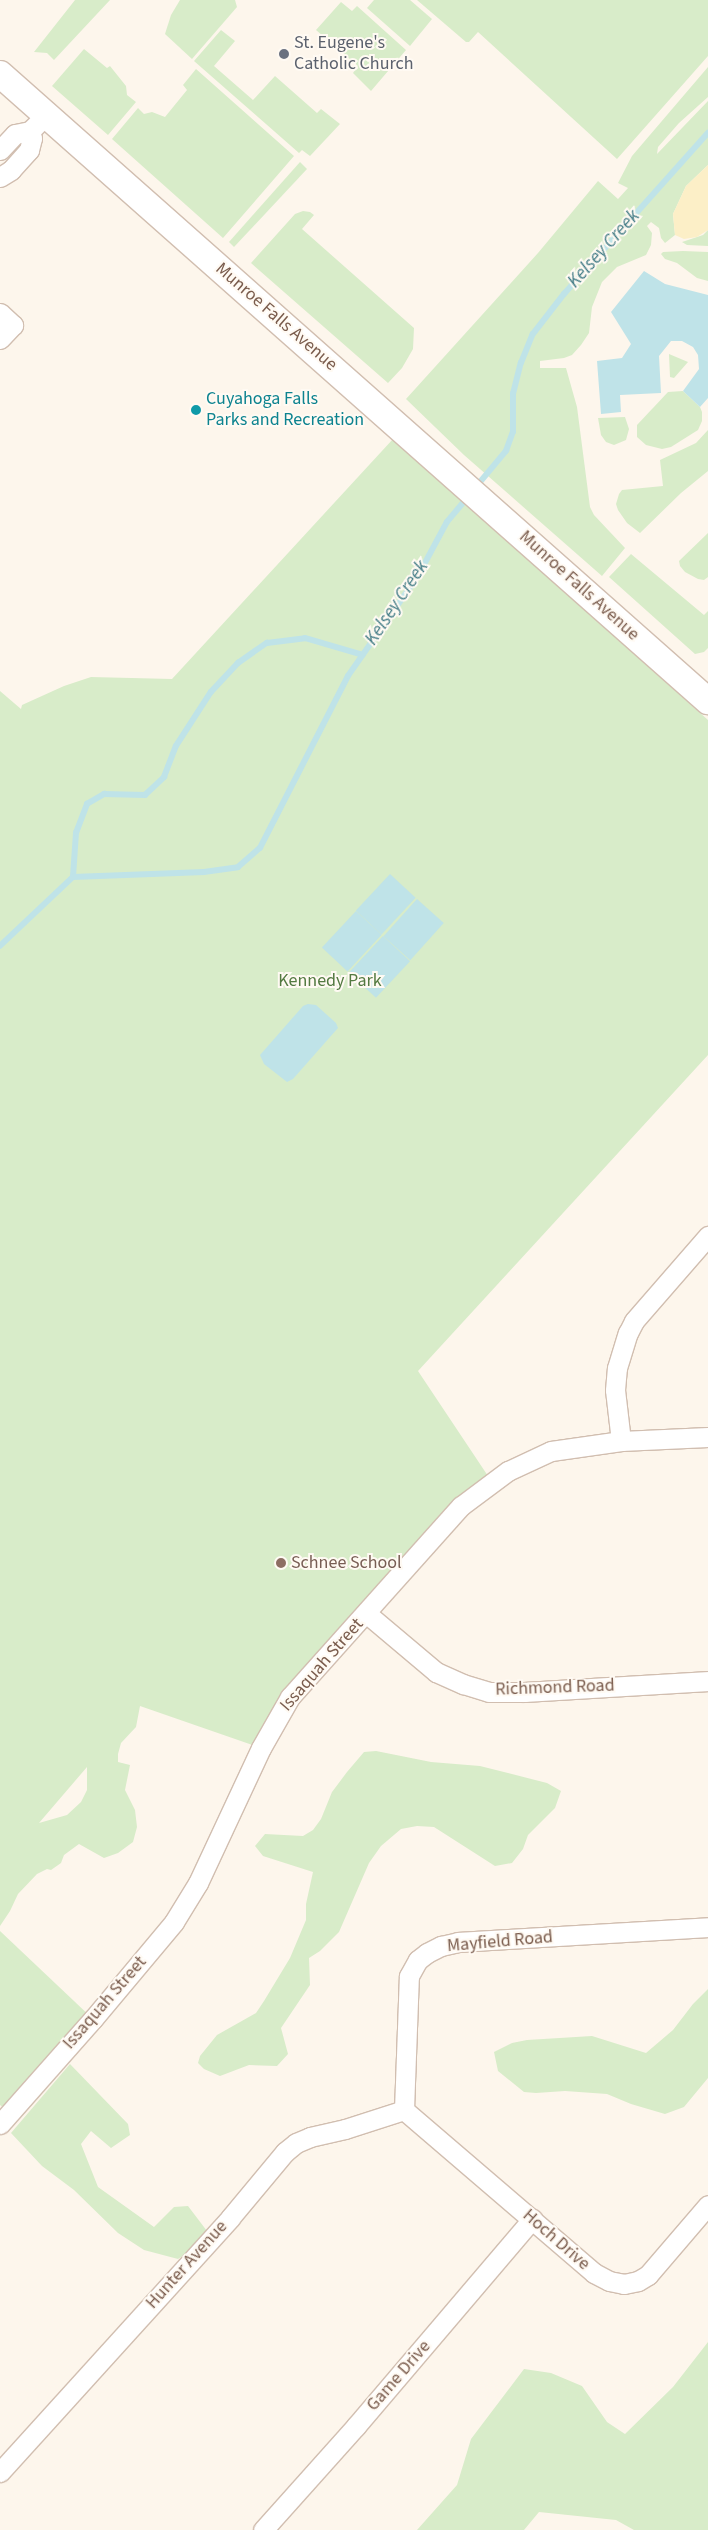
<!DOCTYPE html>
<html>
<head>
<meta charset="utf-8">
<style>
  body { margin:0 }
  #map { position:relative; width:708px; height:2530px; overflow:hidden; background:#fdf6ec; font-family:"Source Sans 3",sans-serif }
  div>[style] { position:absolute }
  .green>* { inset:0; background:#d8ecc9 }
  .sand>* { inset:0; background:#fcefc7 }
  .water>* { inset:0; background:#bfe3e8; transform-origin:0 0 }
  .stream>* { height:5.5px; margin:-2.75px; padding:0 2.75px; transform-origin:2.75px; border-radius:2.75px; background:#bfe3e8 }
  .roads { filter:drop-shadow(1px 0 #d1beb0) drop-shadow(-1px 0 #d1beb0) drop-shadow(0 1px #d1beb0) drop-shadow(0 -1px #d1beb0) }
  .street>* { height:19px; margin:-9.5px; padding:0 9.5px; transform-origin:9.5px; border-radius:9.5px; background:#fff }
  .secondary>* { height:26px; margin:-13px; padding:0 13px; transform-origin:13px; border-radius:13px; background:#fff }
  .dots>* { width:14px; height:14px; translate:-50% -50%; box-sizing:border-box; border:2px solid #fffaf3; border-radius:50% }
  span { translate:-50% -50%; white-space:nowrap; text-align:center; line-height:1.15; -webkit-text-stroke:4px #fffaf3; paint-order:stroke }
  .worship-label { font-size:18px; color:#5b616d }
  .left { translate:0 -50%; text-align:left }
  .street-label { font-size:18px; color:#7a5c4d }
  .culture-label { font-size:18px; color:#0d838f }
  .park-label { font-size:18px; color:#537a41 }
  .education-label { font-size:18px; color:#785e54 }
  .water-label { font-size:19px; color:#437c86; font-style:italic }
</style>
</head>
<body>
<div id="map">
  <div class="green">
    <i style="clip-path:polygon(75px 0,110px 0,54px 60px,47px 53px,34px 52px)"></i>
    <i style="clip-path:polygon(180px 0,235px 0,237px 7px,192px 59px,165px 34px,171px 15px)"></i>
    <i style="clip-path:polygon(374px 0,410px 0,432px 19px,410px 46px,367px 8px)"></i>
    <i style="clip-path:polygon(417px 0,708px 0,708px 56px,617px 159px,478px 32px,469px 42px,466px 42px)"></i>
    <i style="clip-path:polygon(341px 2px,352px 11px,357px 6px,406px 50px,371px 91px,353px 73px,358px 66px,316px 30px)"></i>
    <i style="clip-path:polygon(221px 30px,235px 41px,214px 66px,253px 100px,275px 76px,317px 113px,321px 109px,340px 124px,310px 156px,302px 150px,299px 153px,194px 61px)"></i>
    <i style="clip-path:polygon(84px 49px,107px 68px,110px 66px,126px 86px,127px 95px,136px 102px,108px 135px,52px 86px)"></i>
    <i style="clip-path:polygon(708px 67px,708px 97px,679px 123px,658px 147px,657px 154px,708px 101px,708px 165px,686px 186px,673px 214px,675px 235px,665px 243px,661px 238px,659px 228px,651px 222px,647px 226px,652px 233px,651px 245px,646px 255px,617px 267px,602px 282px,592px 307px,589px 333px,581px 345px,572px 355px,564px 358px,540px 361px,540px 368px,566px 368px,577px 407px,590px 507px,594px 515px,625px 548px,602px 576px,464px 455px,406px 399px,538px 253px,598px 181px,618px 199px,628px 188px,618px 183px,632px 156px)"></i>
    <i style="clip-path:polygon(196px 69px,294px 156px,223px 238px,112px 139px,138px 108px,144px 114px,152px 112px,165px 117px,187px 90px,183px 85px)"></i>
    <i style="clip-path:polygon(300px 162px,307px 169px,234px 247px,229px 242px)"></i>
    <i style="clip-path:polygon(303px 211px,310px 212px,314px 215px,302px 229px,414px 328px,413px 349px,402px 368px,388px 383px,251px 263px,295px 214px)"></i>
    <i style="clip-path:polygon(708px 230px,708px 246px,687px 245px,682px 242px,703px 235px)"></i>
    <i style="clip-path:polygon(683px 251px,708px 252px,708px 281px,697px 278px,677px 263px,665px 259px,661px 254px,663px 252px)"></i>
    <i style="clip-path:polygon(669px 354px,688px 362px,674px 378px,670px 377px)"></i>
    <i style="clip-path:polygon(683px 391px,700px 407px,702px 412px,702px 421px,698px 430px,671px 447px,662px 449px,646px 445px,637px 437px,637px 425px,668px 392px)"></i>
    <i style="clip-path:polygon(625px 417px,629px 429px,626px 440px,614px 445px,606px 442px,601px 435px,598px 418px)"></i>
    <i style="clip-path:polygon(708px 430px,708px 471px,681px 493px,640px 533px,627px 523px,618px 510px,616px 504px,619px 494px,622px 490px,663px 486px,660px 460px,696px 443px)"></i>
    <i style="clip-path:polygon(evenodd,393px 439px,708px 720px,708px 1055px,418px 1371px,492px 1482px,366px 1613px,261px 1748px,140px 1706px,136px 1727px,121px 1743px,118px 1754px,118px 1762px,130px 1765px,125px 1790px,135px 1810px,137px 1827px,133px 1842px,118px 1853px,104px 1858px,79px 1844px,64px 1855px,61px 1863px,51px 1870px,47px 1869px,37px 1874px,18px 1894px,10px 1911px,0 1926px,0 691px,21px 709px,22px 705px,64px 686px,91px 677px,172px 679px,393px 439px,87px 1767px,87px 1790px,81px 1802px,67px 1815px,39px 1823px,87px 1767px)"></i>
    <i style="clip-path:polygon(708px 533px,708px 577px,704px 580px,698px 579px,685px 572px,680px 566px,679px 561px)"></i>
    <i style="clip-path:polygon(631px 554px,704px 615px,708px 611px,708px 648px,704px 652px,695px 654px,609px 577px)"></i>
    <i style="clip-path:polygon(376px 1751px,431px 1762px,480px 1766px,547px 1783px,561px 1791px,555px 1808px,528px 1835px,523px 1849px,512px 1863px,495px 1866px,434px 1827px,417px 1826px,401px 1829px,381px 1846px,369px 1863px,339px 1932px,320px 1951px,309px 1958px,310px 1985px,281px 2028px,288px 2054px,277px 2066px,249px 2065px,220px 2076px,204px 2069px,198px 2063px,200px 2056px,217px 2035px,256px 2013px,264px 2001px,290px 1958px,306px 1920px,306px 1904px,313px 1872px,263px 1856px,255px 1846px,265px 1834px,303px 1836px,313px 1830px,321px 1819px,332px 1792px,347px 1772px,364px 1752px)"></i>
    <i style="clip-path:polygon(0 1931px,93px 2019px,10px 2113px,0 2105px)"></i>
    <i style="clip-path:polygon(708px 1989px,708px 2078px,684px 2107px,665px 2114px,631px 2104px,607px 2094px,565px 2091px,536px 2093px,524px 2092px,498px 2071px,494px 2052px,512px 2043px,527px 2040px,592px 2036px,646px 2053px,673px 2030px,693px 2004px)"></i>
    <i style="clip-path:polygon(70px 2064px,128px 2124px,130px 2135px,111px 2148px,91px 2131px,81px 2144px,98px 2187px,154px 2227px,174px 2207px,188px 2206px,207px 2231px,188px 2252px,178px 2259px,144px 2250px,118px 2233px,74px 2190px,42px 2166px,11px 2133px)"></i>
    <i style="clip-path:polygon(708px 2342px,708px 2530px,634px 2530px,616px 2520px,539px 2512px,524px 2530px,417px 2530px,457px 2485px,471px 2439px,524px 2369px,551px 2373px,582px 2386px,607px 2422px,625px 2434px,673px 2387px)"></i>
  </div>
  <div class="sand">
    <i style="clip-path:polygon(708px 165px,708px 230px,697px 237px,684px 239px,675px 235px,673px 214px,686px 186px)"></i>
  </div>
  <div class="water">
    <i style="clip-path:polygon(644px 271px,665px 284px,708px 295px,708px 398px,700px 407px,683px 391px,699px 369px,698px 355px,693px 347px,682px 341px,671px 341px,659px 356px,661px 393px,620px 395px,621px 412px,601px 414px,597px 361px,622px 358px,631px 344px,611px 312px)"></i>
    <i style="left:390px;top:874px;width:35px;height:50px;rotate:43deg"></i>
    <i style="left:417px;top:899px;width:36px;height:50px;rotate:42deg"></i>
    <i style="left:356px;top:911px;width:35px;height:50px;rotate:43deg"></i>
    <i style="left:383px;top:936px;width:37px;height:50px;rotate:43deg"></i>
    <i style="clip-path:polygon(308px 1004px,316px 1005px,336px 1023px,338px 1028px,293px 1079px,287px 1082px,264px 1064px,260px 1055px,303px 1006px)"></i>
  </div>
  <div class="stream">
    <i style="left:476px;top:487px;width:47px;rotate:-50.2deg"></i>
    <i style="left:506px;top:451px;width:20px;rotate:-70deg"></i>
    <i style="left:513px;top:432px;width:38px;rotate:-90deg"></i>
    <i style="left:513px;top:394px;width:32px;rotate:-76deg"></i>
    <i style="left:521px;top:363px;width:31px;rotate:-68deg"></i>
    <i style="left:533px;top:334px;width:51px;rotate:-52.2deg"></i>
    <i style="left:564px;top:294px;width:216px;rotate:-48.2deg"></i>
    <i style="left:73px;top:877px;width:44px;rotate:-86.1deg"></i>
    <i style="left:76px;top:833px;width:31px;rotate:-69deg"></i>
    <i style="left:87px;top:804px;width:20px;rotate:-30deg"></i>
    <i style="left:104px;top:794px;width:41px;rotate:1.4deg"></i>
    <i style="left:145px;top:795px;width:26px;rotate:-43deg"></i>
    <i style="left:164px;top:777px;width:33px;rotate:-69deg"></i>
    <i style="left:176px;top:746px;width:64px;rotate:-57.1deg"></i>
    <i style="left:211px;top:692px;width:40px;rotate:-47deg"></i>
    <i style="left:238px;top:663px;width:35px;rotate:-35deg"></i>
    <i style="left:267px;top:643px;width:38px;rotate:-7deg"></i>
    <i style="left:305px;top:638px;width:60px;rotate:16.3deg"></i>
    <i style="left:0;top:946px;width:100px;rotate:-43.4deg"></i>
    <i style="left:73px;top:877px;width:131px;rotate:-2.2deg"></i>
    <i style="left:204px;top:872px;width:34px;rotate:-8deg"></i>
    <i style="left:238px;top:867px;width:29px;rotate:-41deg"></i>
    <i style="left:260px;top:848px;width:193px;rotate:-62.9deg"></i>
    <i style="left:348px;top:676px;width:122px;rotate:-55deg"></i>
    <i style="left:418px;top:576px;width:61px;rotate:-61.8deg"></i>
    <i style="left:447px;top:522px;width:31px;rotate:-50deg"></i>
  </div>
  <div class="roads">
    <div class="street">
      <i style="left:0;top:150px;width:22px;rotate:-47deg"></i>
      <i style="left:15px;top:134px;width:15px;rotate:-11deg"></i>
      <i style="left:30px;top:131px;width:23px;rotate:-45deg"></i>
      <i style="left:0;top:177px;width:13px;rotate:-32deg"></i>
      <i style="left:11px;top:170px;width:27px;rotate:-48deg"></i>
      <i style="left:29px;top:150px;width:12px;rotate:-76deg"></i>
      <i style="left:32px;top:138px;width:7px;rotate:-106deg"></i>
      <i style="left:0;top:313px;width:18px;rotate:43deg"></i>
      <i style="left:13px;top:325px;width:19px;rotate:133deg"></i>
      <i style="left:621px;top:1441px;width:51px;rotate:-96.7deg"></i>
      <i style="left:615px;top:1390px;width:22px;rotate:-85deg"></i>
      <i style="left:617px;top:1368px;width:37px;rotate:-73deg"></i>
      <i style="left:628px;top:1333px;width:13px;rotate:-63deg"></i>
      <i style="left:634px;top:1321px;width:113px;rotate:-49deg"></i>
      <i style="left:366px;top:1613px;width:92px;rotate:40.1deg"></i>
      <i style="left:436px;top:1672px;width:30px;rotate:24deg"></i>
      <i style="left:463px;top:1684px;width:27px;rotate:17deg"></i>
      <i style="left:489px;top:1692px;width:36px"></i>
      <i style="left:525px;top:1692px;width:183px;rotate:-3.4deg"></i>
      <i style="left:404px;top:2110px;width:134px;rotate:-87.9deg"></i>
      <i style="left:409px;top:1976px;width:18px;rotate:-61deg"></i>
      <i style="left:418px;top:1960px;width:11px;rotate:-38deg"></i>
      <i style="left:427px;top:1953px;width:16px;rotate:-27deg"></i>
      <i style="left:441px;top:1946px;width:17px;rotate:-13deg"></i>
      <i style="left:458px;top:1942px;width:250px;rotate:-3.4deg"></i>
      <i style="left:404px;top:2110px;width:250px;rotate:40.6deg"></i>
      <i style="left:594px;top:2273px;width:17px;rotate:28deg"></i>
      <i style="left:609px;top:2281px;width:15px;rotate:11deg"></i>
      <i style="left:624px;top:2284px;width:14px;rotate:-12deg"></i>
      <i style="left:638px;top:2281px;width:12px;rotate:-31deg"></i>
      <i style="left:648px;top:2275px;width:92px;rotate:-49.4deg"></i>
      <i style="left:0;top:2124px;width:140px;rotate:-48.5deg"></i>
      <i style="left:93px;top:2019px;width:126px;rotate:-50.1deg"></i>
      <i style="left:174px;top:1922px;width:46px;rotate:-58.4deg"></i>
      <i style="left:198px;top:1883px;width:149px;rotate:-65deg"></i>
      <i style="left:261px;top:1748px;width:59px;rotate:-60.4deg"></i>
      <i style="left:290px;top:1697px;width:256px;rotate:-48.2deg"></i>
      <i style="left:461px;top:1506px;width:59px;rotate:-36.7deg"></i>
      <i style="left:508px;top:1471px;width:47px;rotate:-24.9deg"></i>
      <i style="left:551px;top:1451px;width:71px;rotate:-8.1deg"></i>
      <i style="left:621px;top:1441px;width:87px;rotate:-2.6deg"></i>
      <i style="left:0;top:2472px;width:343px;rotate:-47.8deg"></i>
      <i style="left:230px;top:2218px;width:86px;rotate:-50.2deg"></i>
      <i style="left:285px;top:2152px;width:14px;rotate:-39deg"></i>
      <i style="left:296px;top:2143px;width:15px;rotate:-23deg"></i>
      <i style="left:310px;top:2137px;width:36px;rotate:-13deg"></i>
      <i style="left:345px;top:2129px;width:62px;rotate:-17.9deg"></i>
      <i style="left:263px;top:2530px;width:140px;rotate:-48.2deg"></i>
      <i style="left:356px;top:2426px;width:272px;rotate:-49.6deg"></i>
    </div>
    <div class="secondary">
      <i style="left:0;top:74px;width:946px;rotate:41.53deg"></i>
    </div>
  </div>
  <div class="dots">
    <i style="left:284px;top:54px;background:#6b7280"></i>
    <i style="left:196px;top:410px;background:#0f9aa8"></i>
    <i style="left:281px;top:1563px;background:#8d6e63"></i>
  </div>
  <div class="worship-label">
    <span class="left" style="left:294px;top:54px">St. Eugene's<br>Catholic Church</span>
  </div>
  <div class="street-label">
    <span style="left:276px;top:317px;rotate:41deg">Munroe Falls Avenue</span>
    <span style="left:579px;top:586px;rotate:42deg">Munroe Falls Avenue</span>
    <span style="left:322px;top:1665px;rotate:-49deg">Issaquah Street</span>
    <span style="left:555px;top:1688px;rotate:-2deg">Richmond Road</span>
    <span style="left:500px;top:1942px;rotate:-5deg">Mayfield Road</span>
    <span style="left:105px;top:2003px;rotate:-49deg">Issaquah Street</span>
    <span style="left:556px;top:2240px;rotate:41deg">Hoch Drive</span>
    <span style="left:187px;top:2265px;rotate:-48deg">Hunter Avenue</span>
    <span style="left:399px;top:2376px;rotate:-49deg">Game Drive</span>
  </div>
  <div class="culture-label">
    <span class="left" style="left:206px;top:410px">Cuyahoga Falls<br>Parks and Recreation</span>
  </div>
  <div class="park-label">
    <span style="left:330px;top:981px">Kennedy Park</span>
  </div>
  <div class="education-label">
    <span class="left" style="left:291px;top:1563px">Schnee School</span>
  </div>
  <div class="water-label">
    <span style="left:604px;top:249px;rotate:-48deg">Kelsey Creek</span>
    <span style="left:397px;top:603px;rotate:-56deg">Kelsey Creek</span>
  </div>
</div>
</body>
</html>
